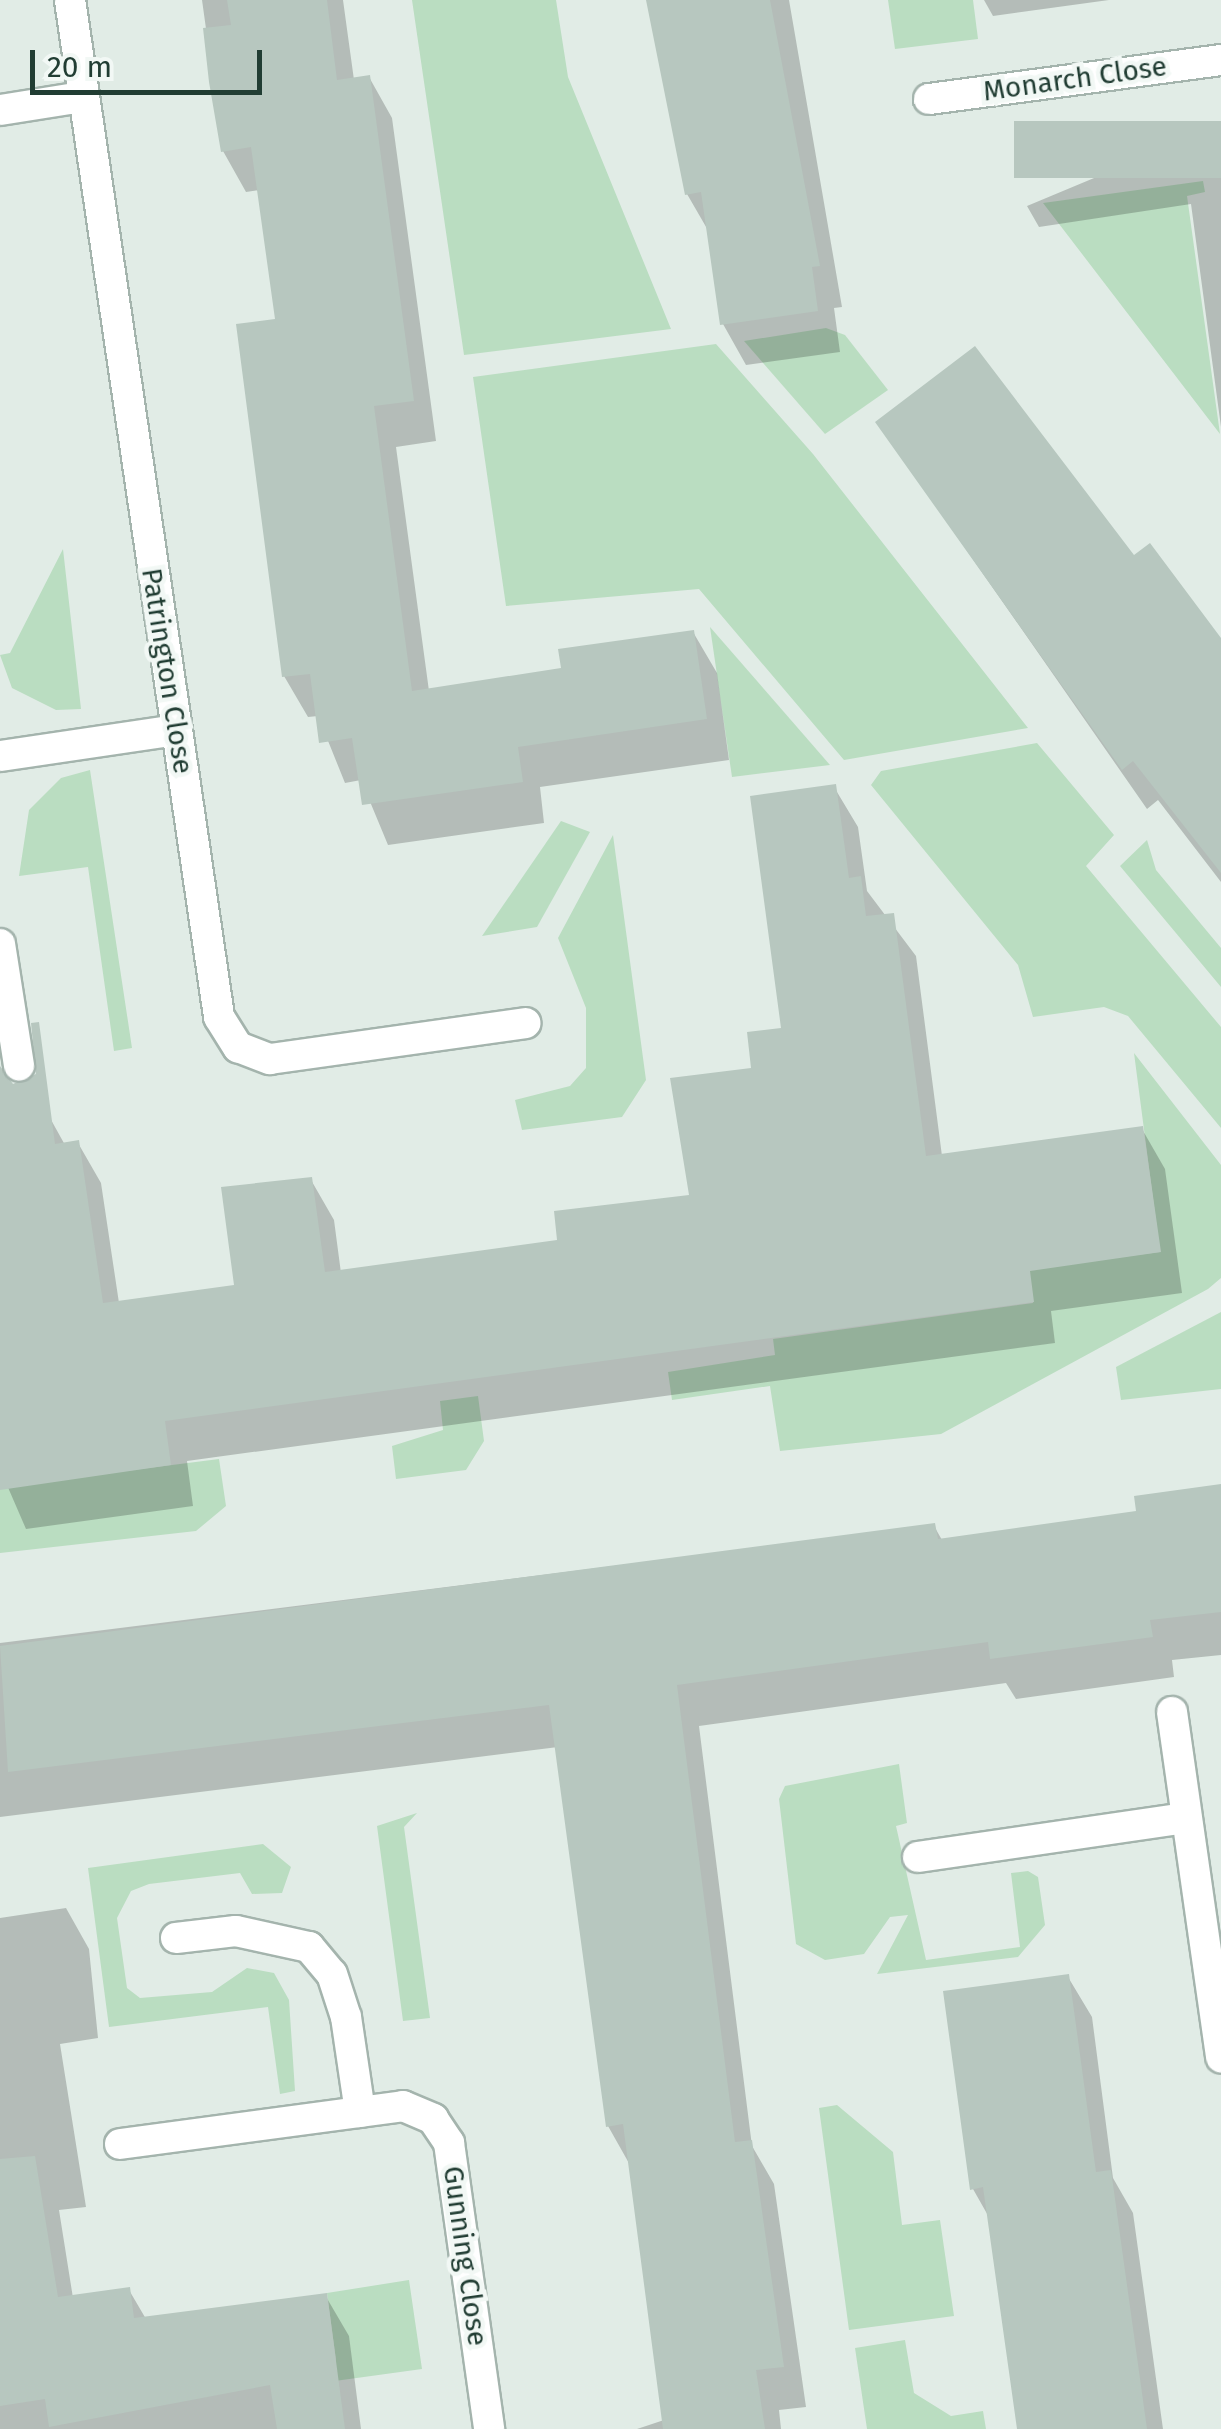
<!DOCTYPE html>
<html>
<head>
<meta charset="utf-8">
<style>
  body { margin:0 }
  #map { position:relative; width:1221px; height:2429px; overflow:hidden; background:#e1ece6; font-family:"Fira Sans",sans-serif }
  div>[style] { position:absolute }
  .green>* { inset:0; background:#baddc1 }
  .shadow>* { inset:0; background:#0003 }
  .building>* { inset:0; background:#b7c7bf; transform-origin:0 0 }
  .roads { filter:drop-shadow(2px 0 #a4b4ad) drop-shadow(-2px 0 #a4b4ad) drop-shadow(0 2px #a4b4ad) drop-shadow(0 -2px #a4b4ad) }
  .service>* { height:30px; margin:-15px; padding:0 15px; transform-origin:15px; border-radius:15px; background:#fff }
  .minor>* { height:30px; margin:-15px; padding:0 15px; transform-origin:15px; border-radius:15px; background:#fff }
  span { translate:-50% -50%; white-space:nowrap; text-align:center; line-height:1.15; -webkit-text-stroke:9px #f2f8f5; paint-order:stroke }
  .street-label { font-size:28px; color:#213d33 }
  .scale { position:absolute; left:30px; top:50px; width:232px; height:45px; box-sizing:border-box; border:5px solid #213d33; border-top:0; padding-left:12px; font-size:30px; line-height:35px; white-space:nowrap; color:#213d33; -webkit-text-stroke:8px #f2f8f5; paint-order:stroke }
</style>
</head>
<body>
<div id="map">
  <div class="green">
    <i style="clip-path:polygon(412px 0,556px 0,568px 77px,671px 329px,464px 355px)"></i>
    <i style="clip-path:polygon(888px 0,973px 0,978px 39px,895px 49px)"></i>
    <i style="clip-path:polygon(1203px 181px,1205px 192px,1187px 196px,1220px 434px,1043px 203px)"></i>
    <i style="clip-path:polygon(826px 328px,845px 335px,888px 390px,825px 434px,744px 341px)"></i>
    <i style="clip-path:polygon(716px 344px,813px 454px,1028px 728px,844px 760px,699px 589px,506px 606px,473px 377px)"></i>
    <i style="clip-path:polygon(63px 549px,81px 709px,56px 710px,12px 688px,0 655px,10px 653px)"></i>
    <i style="clip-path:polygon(710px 627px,830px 765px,732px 777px)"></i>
    <i style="clip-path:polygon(1037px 743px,1114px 835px,1086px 866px,1221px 1027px,1221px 1128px,1128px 1016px,1104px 1007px,1033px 1017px,1018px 965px,871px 785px,881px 771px)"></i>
    <i style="clip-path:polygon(90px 770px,132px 1048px,114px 1051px,88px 867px,19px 876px,29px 810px,61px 778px)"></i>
    <i style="clip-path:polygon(561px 821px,590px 832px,537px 927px,482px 936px)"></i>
    <i style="clip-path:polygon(613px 835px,646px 1080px,622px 1117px,522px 1130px,515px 1100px,570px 1086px,586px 1068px,586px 1008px,558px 938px)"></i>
    <i style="clip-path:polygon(1147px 840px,1156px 870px,1221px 948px,1221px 987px,1120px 866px)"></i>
    <i style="clip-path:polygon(1134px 1053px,1221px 1165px,1221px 1278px,1208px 1289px,941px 1434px,780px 1451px,770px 1386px,672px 1400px,668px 1372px,775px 1355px,773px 1339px,1033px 1303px,1029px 1269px,1160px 1252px)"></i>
    <i style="clip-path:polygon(1221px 1312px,1221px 1389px,1121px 1400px,1116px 1367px)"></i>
    <i style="clip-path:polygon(478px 1396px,484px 1441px,466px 1470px,396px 1479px,392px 1446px,443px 1430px,440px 1401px)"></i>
    <i style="clip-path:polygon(219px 1459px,226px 1506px,196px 1531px,0 1553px,0 1487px)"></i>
    <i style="clip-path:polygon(899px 1764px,907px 1823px,896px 1826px,926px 1960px,1020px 1947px,1011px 1873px,1028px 1871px,1038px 1877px,1045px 1925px,1018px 1957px,877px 1974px,908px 1915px,890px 1917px,864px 1954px,825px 1960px,796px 1944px,779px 1799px,785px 1786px)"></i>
    <i style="clip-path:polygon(417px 1813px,404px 1827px,430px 2018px,403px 2021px,377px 1826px)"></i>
    <i style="clip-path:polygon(263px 1844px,291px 1867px,282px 1893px,252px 1894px,240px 1873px,149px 1884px,131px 1891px,117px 1918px,127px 1988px,140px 1998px,212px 1992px,247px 1968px,274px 1973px,289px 2000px,295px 2091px,280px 2094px,268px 2007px,109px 2027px,88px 1868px)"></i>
    <i style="clip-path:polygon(837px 2105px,893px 2152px,902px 2225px,940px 2220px,954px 2316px,849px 2330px,819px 2108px)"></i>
    <i style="clip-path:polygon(409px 2280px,422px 2369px,313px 2384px,336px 2360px,327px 2293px)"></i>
    <i style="clip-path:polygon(905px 2340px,914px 2393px,951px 2416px,983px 2411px,986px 2429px,867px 2429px,855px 2348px)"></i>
  </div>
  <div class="shadow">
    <i style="clip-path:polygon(202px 0,343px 0,354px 80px,369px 77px,392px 118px,436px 441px,396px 447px,429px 691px,563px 670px,693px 632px,717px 673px,729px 760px,540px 787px,544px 823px,388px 845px,361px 780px,345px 783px,318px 716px,308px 717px,284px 676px,278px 321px,260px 190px,246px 192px,223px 151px)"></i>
    <i style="clip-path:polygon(648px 0,789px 0,842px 307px,834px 308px,840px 352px,746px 365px,723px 324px,709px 232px,687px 194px)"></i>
    <i style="clip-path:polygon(984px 0,1109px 0,993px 16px)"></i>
    <i style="clip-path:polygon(1221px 125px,1221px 427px,1191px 204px,1039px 227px,1027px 206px)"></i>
    <i style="clip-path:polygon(878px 423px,1134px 559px,1221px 642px,1221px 882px,1158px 800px,1147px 809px)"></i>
    <i style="clip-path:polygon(834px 787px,858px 827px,867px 891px,916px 956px,942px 1156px,1142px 1129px,1165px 1169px,1182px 1293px,1051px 1311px,1055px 1343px,187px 1461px,193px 1506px,26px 1529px,0 1469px,0 1089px,50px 1118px,65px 1145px,78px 1143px,101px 1183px,119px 1303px,237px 1287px,311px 1180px,334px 1220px,341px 1273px,560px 1242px,691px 1197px,784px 1030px)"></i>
    <i style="clip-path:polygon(1221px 1487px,1221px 1655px,1172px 1660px,1174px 1677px,1016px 1699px,1006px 1683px,699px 1726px,752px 2146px,774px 2184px,806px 2407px,779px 2410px,781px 2429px,637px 2429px,664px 2420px,630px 2165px,608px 2126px,558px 1747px,0 1817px,0 1643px,934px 1526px,942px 1540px,1139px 1513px)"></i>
    <i style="clip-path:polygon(66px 1908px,89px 1949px,98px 2038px,60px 2044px,86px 2207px,59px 2210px,73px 2298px,129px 2290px,146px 2319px,325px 2295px,349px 2336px,361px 2429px,0 2429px,0 1918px)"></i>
    <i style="clip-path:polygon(1068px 1977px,1092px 2017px,1113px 2178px,1133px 2213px,1163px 2429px,1019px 2429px,990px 2219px,973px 2189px)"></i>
  </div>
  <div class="building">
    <i style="clip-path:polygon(227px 0,327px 0,337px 80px,370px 75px,414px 401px,374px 406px,412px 691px,561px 668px,558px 649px,694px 630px,707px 719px,518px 747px,523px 782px,362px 805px,352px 738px,319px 743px,310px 674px,282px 677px,236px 324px,275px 319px,251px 147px,221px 152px,209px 82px,203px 28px,231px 25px)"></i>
    <i style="clip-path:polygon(646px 0,770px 0,820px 266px,812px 267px,818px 311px,720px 325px,701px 192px,685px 195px)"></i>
    <i style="left:1221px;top:121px;width:57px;height:207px;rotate:90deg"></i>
    <i style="clip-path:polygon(975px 346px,1134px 555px,1150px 543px,1221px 638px,1221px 873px,1133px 761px,1122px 770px,875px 422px)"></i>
    <i style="clip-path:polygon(836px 784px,849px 878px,861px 876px,866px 916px,894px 913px,926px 1156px,1143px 1126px,1161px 1252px,1030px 1271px,1034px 1302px,165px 1421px,171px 1465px,0 1490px,0 1066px,13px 1084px,36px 1074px,31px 1023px,39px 1022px,55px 1144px,79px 1140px,103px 1303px,234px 1285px,221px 1187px,312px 1177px,325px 1272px,557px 1240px,554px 1211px,689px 1195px,670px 1078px,751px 1068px,747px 1032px,781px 1028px,750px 796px)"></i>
    <i style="clip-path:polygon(1221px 1484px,1221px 1612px,1150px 1620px,1153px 1637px,990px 1659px,988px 1642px,677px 1685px,735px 2142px,752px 2140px,784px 2367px,756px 2370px,765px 2429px,663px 2429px,623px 2124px,606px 2127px,549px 1705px,8px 1772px,0 1646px,935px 1523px,938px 1539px,1136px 1511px,1134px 1496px)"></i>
    <i style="clip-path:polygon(1069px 1974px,1096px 2172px,1111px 2170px,1147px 2429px,1017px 2429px,983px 2187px,970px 2190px,943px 1991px)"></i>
    <i style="clip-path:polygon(35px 2156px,58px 2297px,130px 2287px,134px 2318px,327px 2293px,345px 2429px,277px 2429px,270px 2385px,49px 2427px,45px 2399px,0 2406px,0 2159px)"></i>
  </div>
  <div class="roads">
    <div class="service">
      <i style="left:0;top:110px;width:83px;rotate:-9deg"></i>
      <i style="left:0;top:756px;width:178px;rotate:-8.4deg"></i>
      <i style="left:0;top:944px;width:123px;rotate:81.1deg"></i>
      <i style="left:918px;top:1857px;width:270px;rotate:-8.3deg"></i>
      <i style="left:176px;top:1938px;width:60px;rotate:-6.7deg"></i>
      <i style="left:236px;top:1931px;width:75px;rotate:12.4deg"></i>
      <i style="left:309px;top:1947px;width:35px;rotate:50deg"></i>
      <i style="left:332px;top:1974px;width:45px;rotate:72deg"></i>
      <i style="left:346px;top:2017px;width:96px;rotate:81.6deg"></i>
      <i style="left:120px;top:2144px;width:286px;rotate:-7.6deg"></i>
    </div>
    <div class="minor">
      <i style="left:70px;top:0;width:1028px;rotate:81.66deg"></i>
      <i style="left:219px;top:1017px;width:36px;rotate:58deg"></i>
      <i style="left:238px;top:1047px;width:34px;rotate:21deg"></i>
      <i style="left:270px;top:1059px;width:258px;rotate:-8deg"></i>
      <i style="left:929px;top:99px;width:295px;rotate:-7.6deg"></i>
      <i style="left:1172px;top:1712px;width:349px;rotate:81.9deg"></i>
      <i style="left:403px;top:2106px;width:33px;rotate:23deg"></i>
      <i style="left:433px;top:2119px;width:29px;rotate:56deg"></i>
      <i style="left:449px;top:2143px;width:289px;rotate:82deg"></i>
    </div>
  </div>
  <div class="street-label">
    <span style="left:1075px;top:79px;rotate:-8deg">Monarch Close</span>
    <span style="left:167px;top:671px;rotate:81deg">Patrington Close</span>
    <span style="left:465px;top:2256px;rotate:82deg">Gunning Close</span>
  </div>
  <div class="scale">20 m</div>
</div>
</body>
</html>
